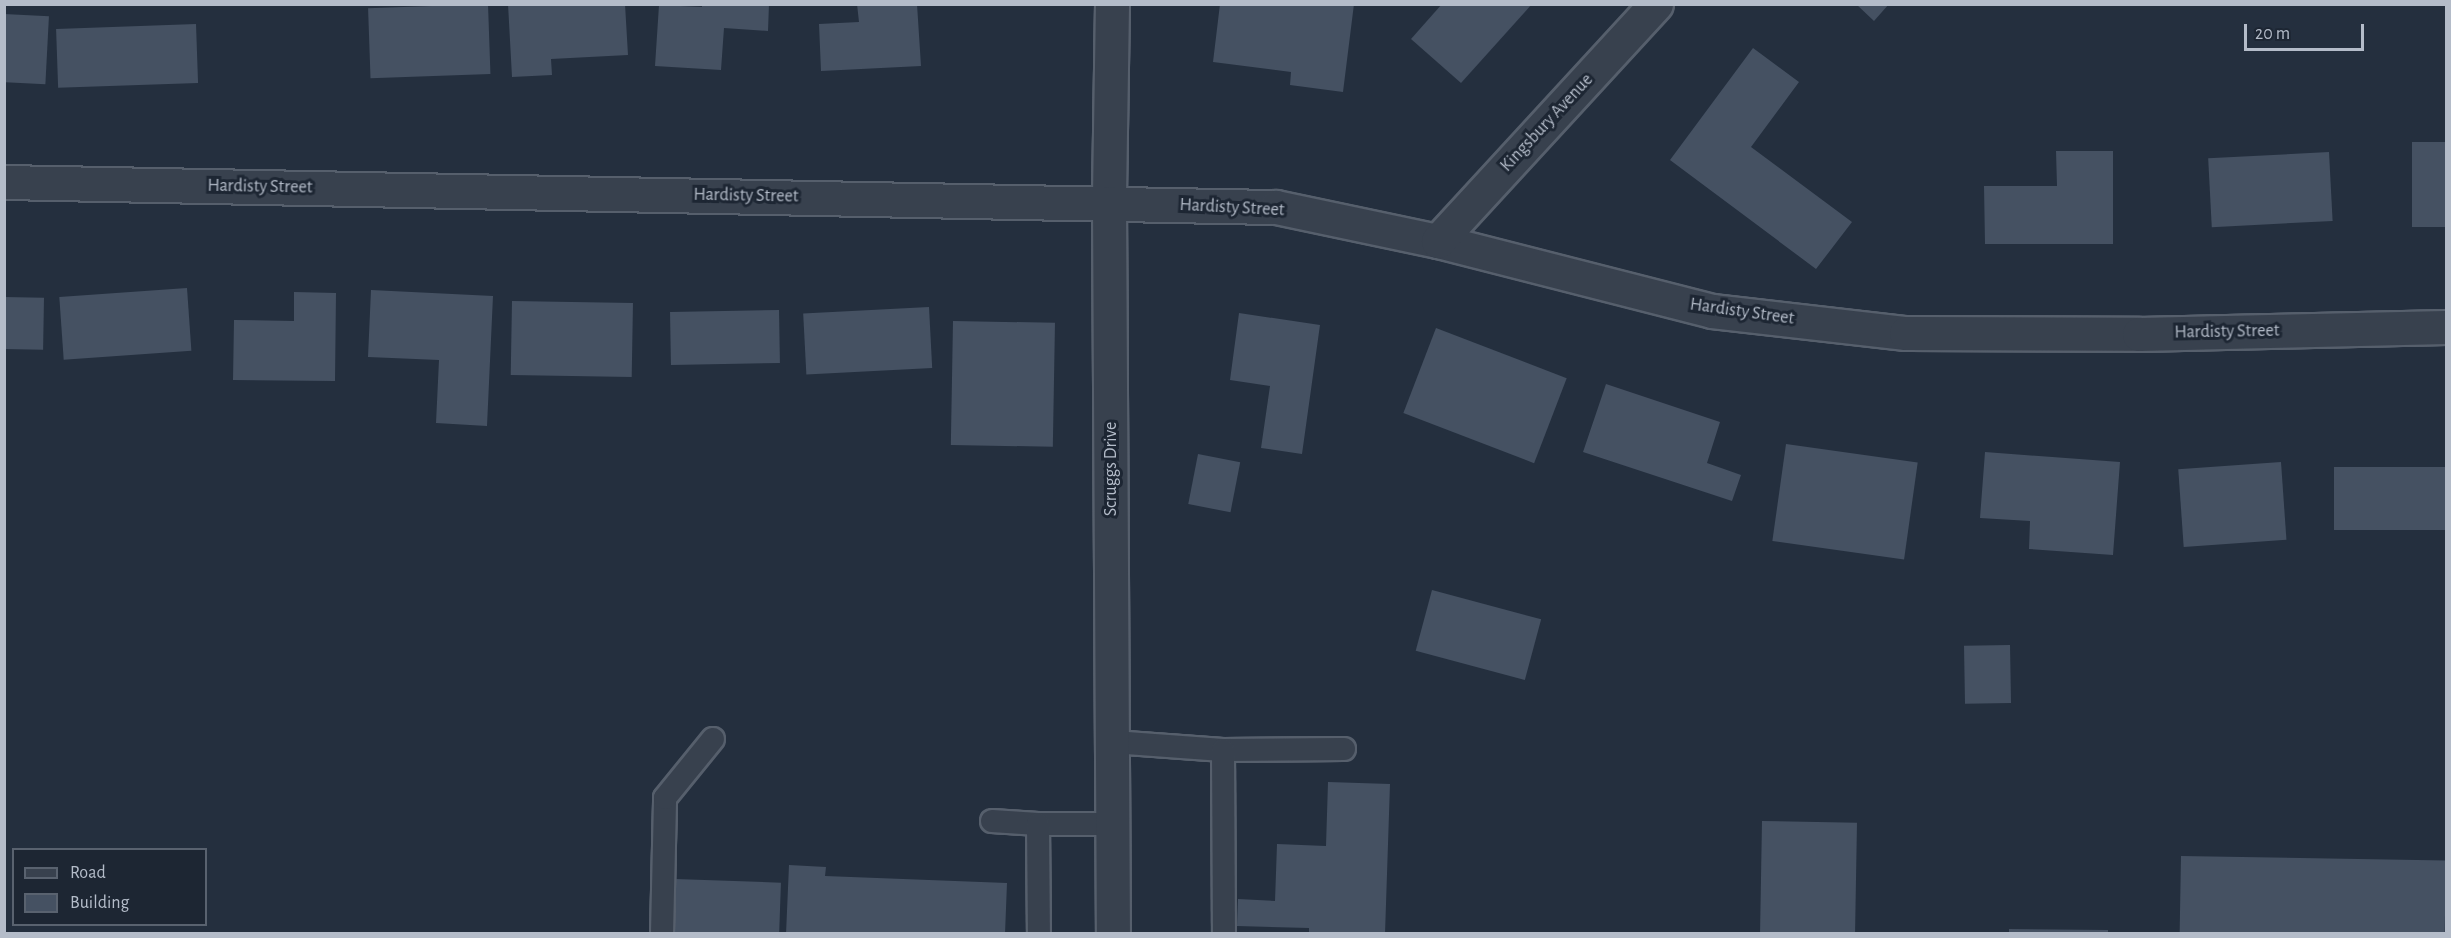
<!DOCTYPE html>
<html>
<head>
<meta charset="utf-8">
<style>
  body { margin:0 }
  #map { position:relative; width:2451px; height:938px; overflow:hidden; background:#242f3e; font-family:"Alegreya Sans",sans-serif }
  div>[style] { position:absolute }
  .building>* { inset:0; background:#455162; transform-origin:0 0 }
  .roads { filter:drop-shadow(2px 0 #565f6c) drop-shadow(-2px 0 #565f6c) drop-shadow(0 2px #565f6c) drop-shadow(0 -2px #565f6c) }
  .lane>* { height:22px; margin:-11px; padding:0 11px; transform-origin:11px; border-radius:11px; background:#38414e }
  .street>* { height:33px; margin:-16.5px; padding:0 16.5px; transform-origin:16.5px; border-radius:16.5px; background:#38414e }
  span { translate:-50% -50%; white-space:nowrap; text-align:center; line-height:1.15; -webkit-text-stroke:6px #1d2633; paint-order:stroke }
  .street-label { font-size:18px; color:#b4bcc9 }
  .frame { position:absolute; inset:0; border:6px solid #b4bcc9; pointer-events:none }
  .legend { position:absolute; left:12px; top:848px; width:195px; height:78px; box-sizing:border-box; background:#1d2633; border:2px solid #59626f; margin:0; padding:8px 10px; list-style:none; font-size:18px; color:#b4bcc9 }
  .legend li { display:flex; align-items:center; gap:12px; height:30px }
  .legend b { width:30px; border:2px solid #59626f }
  .scale { position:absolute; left:2244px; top:24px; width:120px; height:27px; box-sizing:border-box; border:3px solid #b4bcc9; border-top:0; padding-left:8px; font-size:18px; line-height:21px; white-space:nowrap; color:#b4bcc9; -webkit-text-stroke:4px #1d2633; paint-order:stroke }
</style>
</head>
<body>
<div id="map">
  <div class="building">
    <i style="left:488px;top:4px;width:70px;height:120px;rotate:88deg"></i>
    <i style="clip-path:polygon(508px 4px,625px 4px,628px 55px,551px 59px,552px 75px,512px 77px)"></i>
    <i style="clip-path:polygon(702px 4px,769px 4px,768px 31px,724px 28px,721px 70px,655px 66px,659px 5px,702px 7px)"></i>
    <i style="clip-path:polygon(857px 4px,917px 4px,921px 66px,821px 71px,819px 24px,859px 22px)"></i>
    <i style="clip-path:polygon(1220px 4px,1354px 4px,1343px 92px,1290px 85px,1291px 72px,1213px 62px)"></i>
    <i style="clip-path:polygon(1442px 4px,1532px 4px,1461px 83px,1411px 39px)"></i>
    <i style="clip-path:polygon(1856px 4px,1889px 4px,1874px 21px)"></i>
    <i style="left:4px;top:14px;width:45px;height:68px;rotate:3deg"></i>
    <i style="left:196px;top:24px;width:59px;height:140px;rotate:88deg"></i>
    <i style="clip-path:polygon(1753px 48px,1799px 82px,1751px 147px,1852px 222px,1816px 269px,1670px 160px)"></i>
    <i style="left:2412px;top:142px;width:34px;height:85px"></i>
    <i style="clip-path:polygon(2056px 151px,2113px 151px,2113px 244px,1985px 244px,1984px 186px,2057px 186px)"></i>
    <i style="left:2329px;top:152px;width:69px;height:121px;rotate:87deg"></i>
    <i style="left:187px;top:288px;width:63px;height:128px;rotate:86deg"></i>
    <i style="clip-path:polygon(371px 290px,493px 296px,487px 426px,436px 423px,439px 360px,368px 357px)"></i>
    <i style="clip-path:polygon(294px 292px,336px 293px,335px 381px,233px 380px,234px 320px,294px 321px)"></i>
    <i style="left:4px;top:297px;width:40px;height:52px;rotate:1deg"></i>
    <i style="left:512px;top:301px;width:121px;height:74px;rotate:1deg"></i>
    <i style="left:929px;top:307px;width:61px;height:126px;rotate:87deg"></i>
    <i style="left:779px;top:310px;width:53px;height:109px;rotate:89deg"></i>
    <i style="clip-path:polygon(1239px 313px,1320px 325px,1302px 454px,1261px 448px,1270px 386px,1230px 380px)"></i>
    <i style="left:953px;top:321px;width:102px;height:124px;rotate:1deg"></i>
    <i style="left:1436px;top:328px;width:140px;height:91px;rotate:21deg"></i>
    <i style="clip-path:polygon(1606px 384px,1720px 422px,1707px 463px,1741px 475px,1732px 501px,1583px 452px)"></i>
    <i style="left:1786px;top:444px;width:133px;height:98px;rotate:8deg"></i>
    <i style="clip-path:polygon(1985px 452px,2120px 462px,2113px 555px,2029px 549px,2030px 521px,1980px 518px)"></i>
    <i style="left:1198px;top:454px;width:43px;height:51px;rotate:11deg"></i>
    <i style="left:2281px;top:462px;width:78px;height:103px;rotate:86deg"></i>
    <i style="left:2446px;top:467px;width:63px;height:112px;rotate:90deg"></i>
    <i style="left:1432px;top:590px;width:113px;height:63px;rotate:15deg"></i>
    <i style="left:2010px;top:645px;width:58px;height:46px;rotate:89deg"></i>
    <i style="clip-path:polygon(1328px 782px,1390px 784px,1385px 934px,1309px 934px,1309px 928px,1237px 926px,1238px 899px,1275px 901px,1277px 844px,1326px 846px)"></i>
    <i style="left:1762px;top:821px;width:95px;height:113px;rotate:1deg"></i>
    <i style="left:2181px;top:856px;width:265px;height:78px;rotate:1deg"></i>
    <i style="clip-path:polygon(789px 865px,826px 867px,825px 876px,1007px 883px,1005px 934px,786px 934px)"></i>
    <i style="left:675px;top:879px;width:106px;height:55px;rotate:2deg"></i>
    <i style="clip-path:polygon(2009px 929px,2108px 930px,2108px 934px,2009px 934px)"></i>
  </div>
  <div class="roads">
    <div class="lane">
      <i style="left:1113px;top:742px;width:110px;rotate:4.2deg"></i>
      <i style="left:1223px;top:750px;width:121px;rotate:-0.5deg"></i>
      <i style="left:1223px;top:750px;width:184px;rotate:89.7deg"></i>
      <i style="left:992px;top:821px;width:46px;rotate:3.7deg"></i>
      <i style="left:1038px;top:824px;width:75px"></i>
      <i style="left:1038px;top:824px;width:110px;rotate:89.5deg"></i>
      <i style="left:662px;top:934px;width:136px;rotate:-88.7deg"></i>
      <i style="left:665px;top:798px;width:76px;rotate:-50.9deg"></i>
    </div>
    <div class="street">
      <i style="left:1112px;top:4px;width:199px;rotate:90.9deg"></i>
      <i style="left:1109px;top:203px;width:731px;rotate:89.69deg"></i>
      <i style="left:4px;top:182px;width:1272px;rotate:1.13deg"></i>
      <i style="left:1276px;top:207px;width:166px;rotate:11.9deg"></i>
      <i style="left:1438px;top:241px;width:283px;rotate:14.3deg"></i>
      <i style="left:1712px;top:311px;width:195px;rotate:6.5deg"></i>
      <i style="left:1906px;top:333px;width:233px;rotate:0.2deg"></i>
      <i style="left:2139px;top:334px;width:307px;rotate:-1.3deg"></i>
      <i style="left:1438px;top:241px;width:322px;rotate:-47.4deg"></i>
    </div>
  </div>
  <div class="street-label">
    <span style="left:1547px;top:123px;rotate:-47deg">Kingsbury Avenue</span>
    <span style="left:260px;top:187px;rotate:1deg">Hardisty Street</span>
    <span style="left:746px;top:196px;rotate:1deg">Hardisty Street</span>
    <span style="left:1232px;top:208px;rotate:3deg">Hardisty Street</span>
    <span style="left:1742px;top:312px;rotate:8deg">Hardisty Street</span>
    <span style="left:2227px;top:332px;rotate:-1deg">Hardisty Street</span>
    <span style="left:1111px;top:469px;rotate:-90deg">Scruggs Drive</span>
  </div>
  <div class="frame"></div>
  <ul class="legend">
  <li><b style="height:8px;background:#38414e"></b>Road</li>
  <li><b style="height:16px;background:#455162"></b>Building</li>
  </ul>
  <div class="scale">20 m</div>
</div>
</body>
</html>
